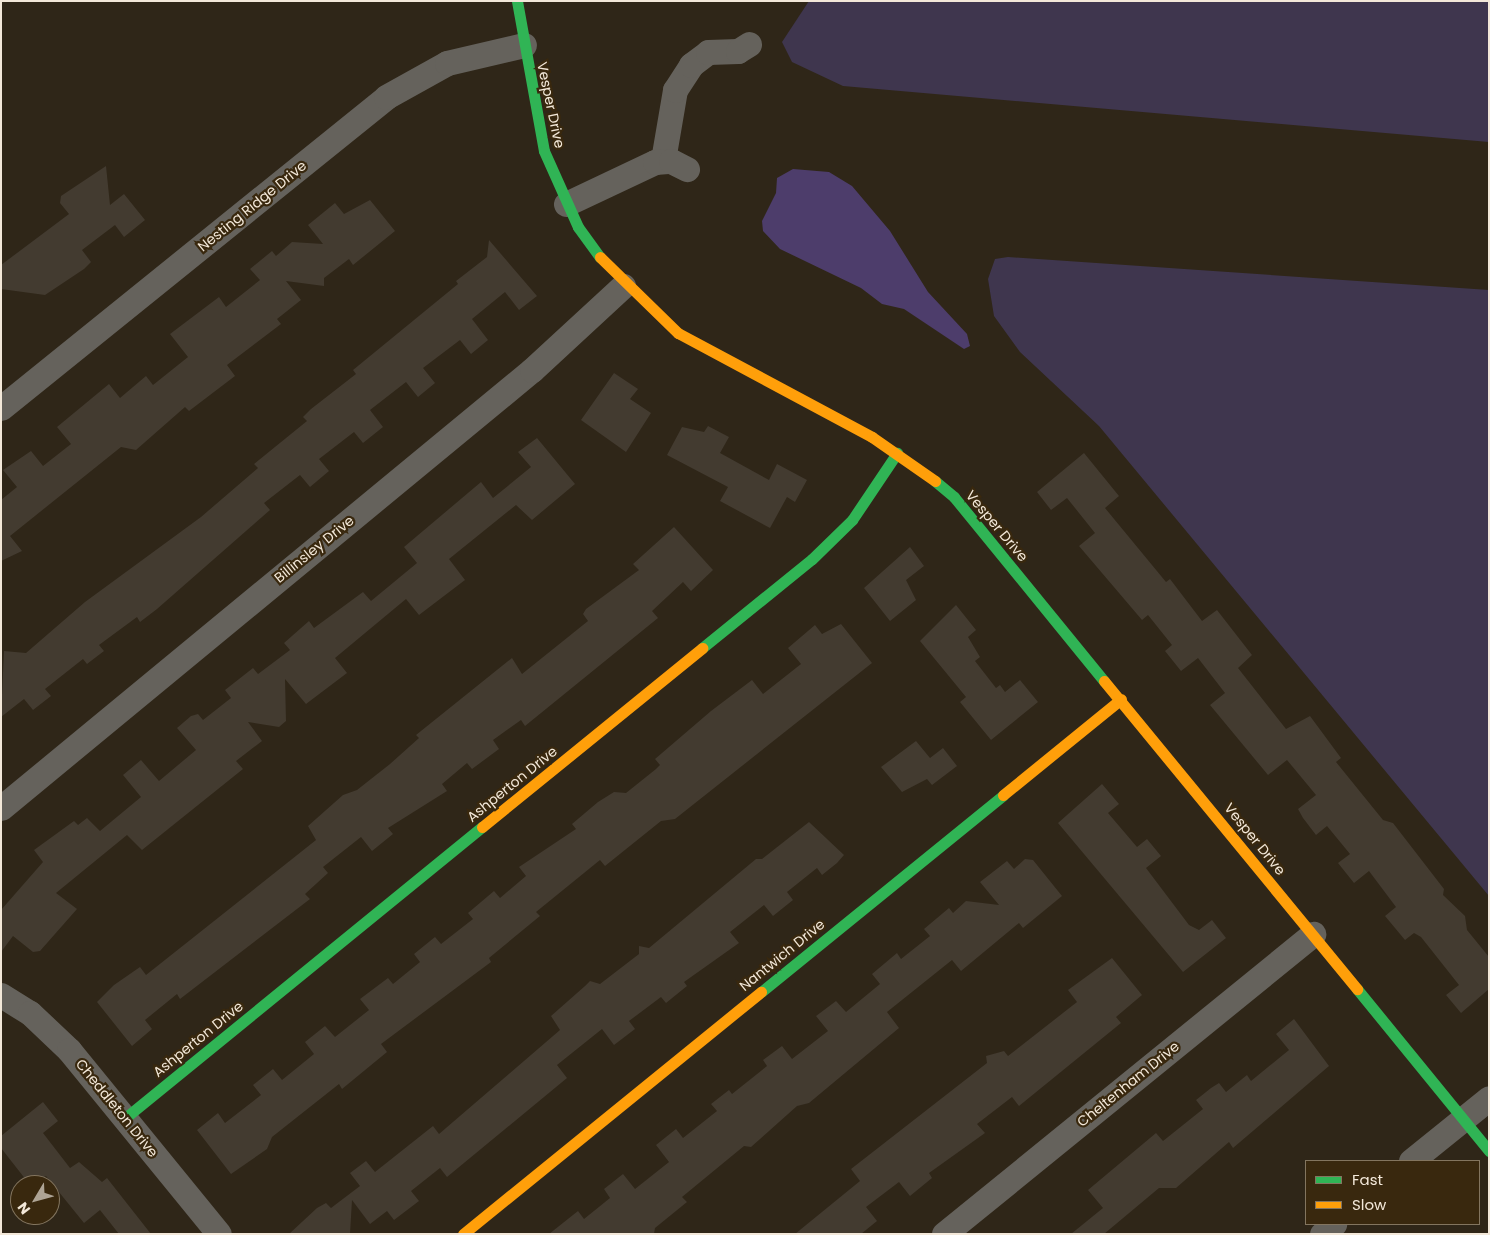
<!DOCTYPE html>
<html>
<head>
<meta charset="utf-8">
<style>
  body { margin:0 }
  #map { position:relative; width:1490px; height:1235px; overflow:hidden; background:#2f2618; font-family:Poppins,sans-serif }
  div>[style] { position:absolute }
  .green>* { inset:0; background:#3f364e }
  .water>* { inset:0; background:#4d3d6b }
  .building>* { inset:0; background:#433b30 }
  .street>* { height:25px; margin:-12.5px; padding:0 12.5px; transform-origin:12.5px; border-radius:12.5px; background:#65625c }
  .fast>* { height:11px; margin:-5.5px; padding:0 5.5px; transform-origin:5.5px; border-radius:5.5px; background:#30b455 }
  .slow>* { height:11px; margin:-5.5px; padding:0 5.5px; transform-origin:5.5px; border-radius:5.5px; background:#ff9f0a }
  span { translate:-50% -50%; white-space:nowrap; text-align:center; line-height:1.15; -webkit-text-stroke:4.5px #39280e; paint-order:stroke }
  .street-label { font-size:14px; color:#f3e8d9 }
  .frame { position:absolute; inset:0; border:2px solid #f3e8d9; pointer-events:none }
  .legend { position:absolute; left:1305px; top:1160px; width:175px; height:65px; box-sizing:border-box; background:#39280e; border:1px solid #83755f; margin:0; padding:6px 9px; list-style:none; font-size:15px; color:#f3e8d9 }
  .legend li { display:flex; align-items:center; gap:10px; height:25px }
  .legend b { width:25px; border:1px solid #83755f }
  .north { position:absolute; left:10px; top:1175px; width:50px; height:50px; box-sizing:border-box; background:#39280e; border:1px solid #83755f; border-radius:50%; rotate:233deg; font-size:14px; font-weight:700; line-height:20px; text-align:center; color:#f3e8d9 }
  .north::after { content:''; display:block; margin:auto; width:18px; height:22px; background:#aea495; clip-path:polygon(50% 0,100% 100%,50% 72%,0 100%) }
</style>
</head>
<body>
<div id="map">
  <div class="green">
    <i style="clip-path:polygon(809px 1px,1489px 1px,1489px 142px,843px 86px,792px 62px,782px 42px)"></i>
    <i style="clip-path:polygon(1008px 257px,1489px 290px,1489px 896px,1099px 426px,1020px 352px,994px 316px,988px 279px,995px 259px)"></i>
  </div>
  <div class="water">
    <i style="clip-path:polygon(793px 169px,829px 172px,852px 186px,890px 231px,928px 292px,967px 334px,970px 346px,964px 349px,904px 309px,882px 304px,861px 288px,780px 249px,763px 231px,762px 221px,776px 193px,777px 178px)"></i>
  </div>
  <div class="building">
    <i style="clip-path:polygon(106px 166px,110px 205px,124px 194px,145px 220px,124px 237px,115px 225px,82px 250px,91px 262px,84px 269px,45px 295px,1px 289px,1px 265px,69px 214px,60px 203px,61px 196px)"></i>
    <i style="clip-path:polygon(370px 200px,395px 231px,353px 265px,349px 259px,324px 278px,324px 286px,286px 281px,301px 300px,277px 319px,281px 324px,227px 365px,235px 376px,189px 411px,185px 407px,136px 450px,121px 447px,10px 536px,22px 551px,1px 561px,1px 500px,17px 487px,3px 470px,31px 451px,43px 466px,71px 444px,57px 427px,109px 384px,120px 398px,146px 376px,153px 385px,188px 357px,170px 334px,219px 297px,226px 307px,260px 280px,250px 269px,272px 251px,276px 256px,292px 242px,323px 244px,308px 225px,335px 203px,344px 214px)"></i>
    <i style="clip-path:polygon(489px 240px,537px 296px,519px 310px,505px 292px,472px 319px,488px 340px,471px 354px,460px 340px,423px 368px,435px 383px,418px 397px,406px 382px,370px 410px,383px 427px,363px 443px,354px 432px,319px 459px,329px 471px,310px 487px,300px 475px,264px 503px,270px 510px,157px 609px,140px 622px,137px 617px,99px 645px,104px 651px,87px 664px,83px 659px,45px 689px,51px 696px,33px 710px,24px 699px,1px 717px,4px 651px,26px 653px,85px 602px,201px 517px,258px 468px,254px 464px,307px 421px,303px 417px,311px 409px,356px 374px,353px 370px,458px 284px,456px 281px,487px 257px)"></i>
    <i style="clip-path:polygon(614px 373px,638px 389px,630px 399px,651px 413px,626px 452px,581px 420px)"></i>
    <i style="clip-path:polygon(708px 426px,729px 437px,720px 453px,769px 480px,777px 464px,807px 480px,795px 502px,787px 497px,770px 528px,720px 501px,728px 487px,667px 455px,682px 427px,704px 432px)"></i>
    <i style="clip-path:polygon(537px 438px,575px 484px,532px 520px,516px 505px,449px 559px,465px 580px,419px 615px,406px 599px,335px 658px,347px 673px,306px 704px,285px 679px,286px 721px,279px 727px,248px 722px,262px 741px,236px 761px,243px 769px,142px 850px,127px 835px,56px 893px,77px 909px,40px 951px,33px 952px,13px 936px,1px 952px,1px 910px,43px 862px,34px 850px,74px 821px,78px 825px,87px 818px,100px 831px,141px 797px,123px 775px,141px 760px,159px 781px,196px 750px,177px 728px,191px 716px,198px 714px,203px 720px,231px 698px,225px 690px,253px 668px,258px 674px,290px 650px,284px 643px,309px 621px,314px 628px,363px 592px,371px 601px,417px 563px,404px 547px,481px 482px,493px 498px,531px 467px,518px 452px)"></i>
    <i style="clip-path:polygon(1084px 453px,1119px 496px,1105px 508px,1166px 582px,1170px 579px,1202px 621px,1217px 610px,1252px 655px,1238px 668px,1286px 729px,1310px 716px,1341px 758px,1336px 762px,1383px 820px,1393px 823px,1444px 889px,1443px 895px,1465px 916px,1467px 930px,1489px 957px,1489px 989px,1461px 1013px,1446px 995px,1459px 985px,1421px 937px,1414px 933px,1405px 940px,1385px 916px,1396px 907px,1369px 871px,1354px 883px,1338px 863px,1350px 854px,1327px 826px,1316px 835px,1303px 818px,1298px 809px,1316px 795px,1287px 760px,1268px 775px,1210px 705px,1225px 693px,1198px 658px,1181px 671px,1165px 651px,1172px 645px,1148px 615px,1142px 620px,1079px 546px,1095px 533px,1067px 498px,1051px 510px,1037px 492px)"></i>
    <i style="clip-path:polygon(674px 527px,713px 570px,691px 591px,683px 582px,652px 611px,658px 618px,525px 726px,521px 720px,493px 740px,499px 749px,472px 769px,467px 763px,442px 784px,447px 791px,388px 828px,393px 834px,372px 851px,361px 837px,323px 867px,328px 873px,305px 894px,310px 899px,180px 999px,177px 994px,145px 1020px,152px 1029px,132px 1046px,97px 1002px,114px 985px,140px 967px,146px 975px,316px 840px,308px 826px,343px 795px,357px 790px,390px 764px,419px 738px,416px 735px,512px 658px,522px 674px,588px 621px,583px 614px,586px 609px,639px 570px,633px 564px)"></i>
    <i style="clip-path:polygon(910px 547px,924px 566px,906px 580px,916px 600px,890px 621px,864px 588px)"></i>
    <i style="clip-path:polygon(956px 605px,976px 630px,968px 637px,980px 657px,975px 661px,996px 688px,1000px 685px,1005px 692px,1020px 680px,1038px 702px,991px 740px,960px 702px,966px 697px,920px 641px)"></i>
    <i style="clip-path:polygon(841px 624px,872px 663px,675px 819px,661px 821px,605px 866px,600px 860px,536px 912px,540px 916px,489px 958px,491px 962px,381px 1044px,387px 1052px,342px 1089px,339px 1084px,272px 1137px,267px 1149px,231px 1174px,197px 1130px,218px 1113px,225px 1123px,261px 1095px,253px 1085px,273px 1069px,282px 1080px,314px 1054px,305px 1042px,325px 1026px,335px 1037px,369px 1010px,360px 999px,388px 978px,393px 984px,420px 962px,414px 954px,435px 937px,441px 944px,473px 919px,468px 913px,494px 891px,500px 898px,526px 876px,519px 867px,576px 829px,572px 824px,598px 802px,614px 792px,626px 793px,656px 769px,660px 765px,655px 759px,711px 711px,752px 680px,763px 694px,801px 664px,788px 648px,815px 625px,822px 634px)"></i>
    <i style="clip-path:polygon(916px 741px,930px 758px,943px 748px,957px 766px,932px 785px,927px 779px,902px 792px,881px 767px)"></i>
    <i style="clip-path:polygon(1102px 784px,1119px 804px,1108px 813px,1137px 847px,1147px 839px,1161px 856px,1146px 868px,1189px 925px,1199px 930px,1212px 920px,1226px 938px,1183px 972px,1058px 823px)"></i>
    <i style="clip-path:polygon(809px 822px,844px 855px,837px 863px,822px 875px,817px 868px,787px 892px,793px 900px,773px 916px,764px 905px,730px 932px,739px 943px,684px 982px,687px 986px,666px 1003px,661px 997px,629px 1021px,635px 1029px,614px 1045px,602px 1029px,557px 1065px,567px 1078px,447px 1177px,440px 1168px,411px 1191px,419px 1201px,394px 1220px,387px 1211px,370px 1224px,352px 1200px,350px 1234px,289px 1234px,317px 1208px,326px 1203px,331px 1208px,360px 1186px,350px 1173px,366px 1161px,375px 1172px,433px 1126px,439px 1134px,560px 1030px,551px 1016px,585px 986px,590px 981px,600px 984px,639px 954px,639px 946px,649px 948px,756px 859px,762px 859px)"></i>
    <i style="clip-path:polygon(1025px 859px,1033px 860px,1062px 896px,1023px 928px,1019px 923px,961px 971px,952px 960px,887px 1012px,899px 1028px,809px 1103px,797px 1106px,751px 1147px,744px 1146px,682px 1197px,687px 1202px,655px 1228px,654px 1234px,549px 1234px,578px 1211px,584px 1219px,610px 1198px,604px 1189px,623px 1174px,635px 1189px,669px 1162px,656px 1145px,676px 1129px,683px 1138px,717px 1111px,711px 1104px,729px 1090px,732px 1094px,767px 1066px,763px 1060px,782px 1046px,792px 1059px,828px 1031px,816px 1016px,836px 1001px,846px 1012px,880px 984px,872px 974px,897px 953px,901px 959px,930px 936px,924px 929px,949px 908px,953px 913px,966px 901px,999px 905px,980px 882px,1007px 861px,1014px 869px)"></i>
    <i style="clip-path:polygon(1112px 958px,1142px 995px,1116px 1017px,1121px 1023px,1019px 1106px,1012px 1097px,977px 1124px,985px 1133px,929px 1173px,932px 1178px,910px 1196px,899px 1182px,866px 1207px,877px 1221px,861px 1234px,795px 1234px,860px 1181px,851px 1169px,987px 1063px,986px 1056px,1004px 1051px,1008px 1056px,1077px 1002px,1068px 990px)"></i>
    <i style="clip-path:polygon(1294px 1019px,1329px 1066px,1233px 1148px,1229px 1142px,1176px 1188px,1159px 1188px,1104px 1234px,1071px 1234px,1103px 1208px,1088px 1190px,1156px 1133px,1163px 1141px,1203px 1109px,1196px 1100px,1211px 1088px,1219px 1083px,1226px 1092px,1247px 1075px,1251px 1081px,1289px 1050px,1276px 1034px)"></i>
    <i style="clip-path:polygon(43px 1102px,58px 1121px,43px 1133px,70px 1168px,79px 1162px,102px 1182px,107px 1178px,151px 1234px,119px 1234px,100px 1210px,84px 1223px,46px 1176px,30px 1185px,1px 1148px,1px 1136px)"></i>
  </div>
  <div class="street">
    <i style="left:663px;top:160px;width:71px;rotate:-80.3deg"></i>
    <i style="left:675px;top:90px;width:30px;rotate:-57deg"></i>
    <i style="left:691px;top:65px;width:21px;rotate:-37deg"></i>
    <i style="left:708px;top:52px;width:30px;rotate:-2deg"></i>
    <i style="left:738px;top:51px;width:13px;rotate:-32deg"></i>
    <i style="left:566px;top:204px;width:98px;rotate:-25.3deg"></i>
    <i style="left:655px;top:162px;width:16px;rotate:-4deg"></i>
    <i style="left:671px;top:161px;width:18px;rotate:27deg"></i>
    <i style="left:1px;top:408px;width:495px;rotate:-38.9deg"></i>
    <i style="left:386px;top:97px;width:70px;rotate:-29.1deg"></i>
    <i style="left:447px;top:63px;width:79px;rotate:-13.2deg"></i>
    <i style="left:1px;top:808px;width:688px;rotate:-39.52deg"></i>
    <i style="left:532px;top:370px;width:124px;rotate:-42.7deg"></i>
    <i style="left:1px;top:995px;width:34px;rotate:32deg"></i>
    <i style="left:30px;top:1013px;width:54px;rotate:43.5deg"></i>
    <i style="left:69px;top:1050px;width:237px;rotate:50.8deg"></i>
    <i style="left:1411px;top:1161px;width:100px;rotate:-38.9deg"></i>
    <i style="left:944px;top:1234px;width:476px;rotate:-39.1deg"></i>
    <i style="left:1322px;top:1234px;width:16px;rotate:-40deg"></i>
  </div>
  <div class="fast">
    <i style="left:517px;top:1px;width:152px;rotate:79.8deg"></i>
    <i style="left:544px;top:151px;width:83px;rotate:65.9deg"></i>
    <i style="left:578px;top:227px;width:37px;rotate:54deg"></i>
    <i style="left:935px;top:481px;width:25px;rotate:40deg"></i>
    <i style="left:954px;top:497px;width:237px;rotate:50.8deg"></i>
    <i style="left:702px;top:648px;width:141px;rotate:-39deg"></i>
    <i style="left:812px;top:559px;width:56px;rotate:-44.3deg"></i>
    <i style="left:852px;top:520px;width:81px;rotate:-56.1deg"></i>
    <i style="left:1357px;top:989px;width:209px;rotate:50.8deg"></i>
    <i style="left:761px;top:992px;width:312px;rotate:-39.1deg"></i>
    <i style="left:125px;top:1118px;width:461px;rotate:-39.2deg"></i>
  </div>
  <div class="slow">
    <i style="left:600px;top:257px;width:109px;rotate:44.3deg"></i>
    <i style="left:678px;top:333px;width:220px;rotate:28.2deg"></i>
    <i style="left:872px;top:437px;width:77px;rotate:34.9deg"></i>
    <i style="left:1104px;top:681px;width:399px;rotate:50.6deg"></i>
    <i style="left:1003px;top:795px;width:152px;rotate:-39.1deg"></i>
    <i style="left:482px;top:827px;width:284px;rotate:-39.1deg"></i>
    <i style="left:463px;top:1234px;width:384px;rotate:-39.1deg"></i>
  </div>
  <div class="street-label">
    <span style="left:551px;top:105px;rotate:78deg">Vesper Drive</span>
    <span style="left:252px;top:206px;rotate:-39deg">Nesting Ridge Drive</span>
    <span style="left:997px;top:526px;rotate:50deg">Vesper Drive</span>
    <span style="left:314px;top:549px;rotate:-39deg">Billinsley Drive</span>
    <span style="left:512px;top:784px;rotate:-39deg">Ashperton Drive</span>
    <span style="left:1255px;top:839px;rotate:51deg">Vesper Drive</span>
    <span style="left:782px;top:955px;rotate:-39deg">Nantwich Drive</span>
    <span style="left:198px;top:1039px;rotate:-39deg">Ashperton Drive</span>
    <span style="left:1128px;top:1084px;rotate:-39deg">Cheltenham Drive</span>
    <span style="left:117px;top:1108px;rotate:51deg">Cheddleton Drive</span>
  </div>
  <div class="frame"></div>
  <ul class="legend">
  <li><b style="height:6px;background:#30b455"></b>Fast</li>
  <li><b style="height:6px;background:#ff9f0a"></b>Slow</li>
  </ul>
  <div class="north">N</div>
</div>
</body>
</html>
